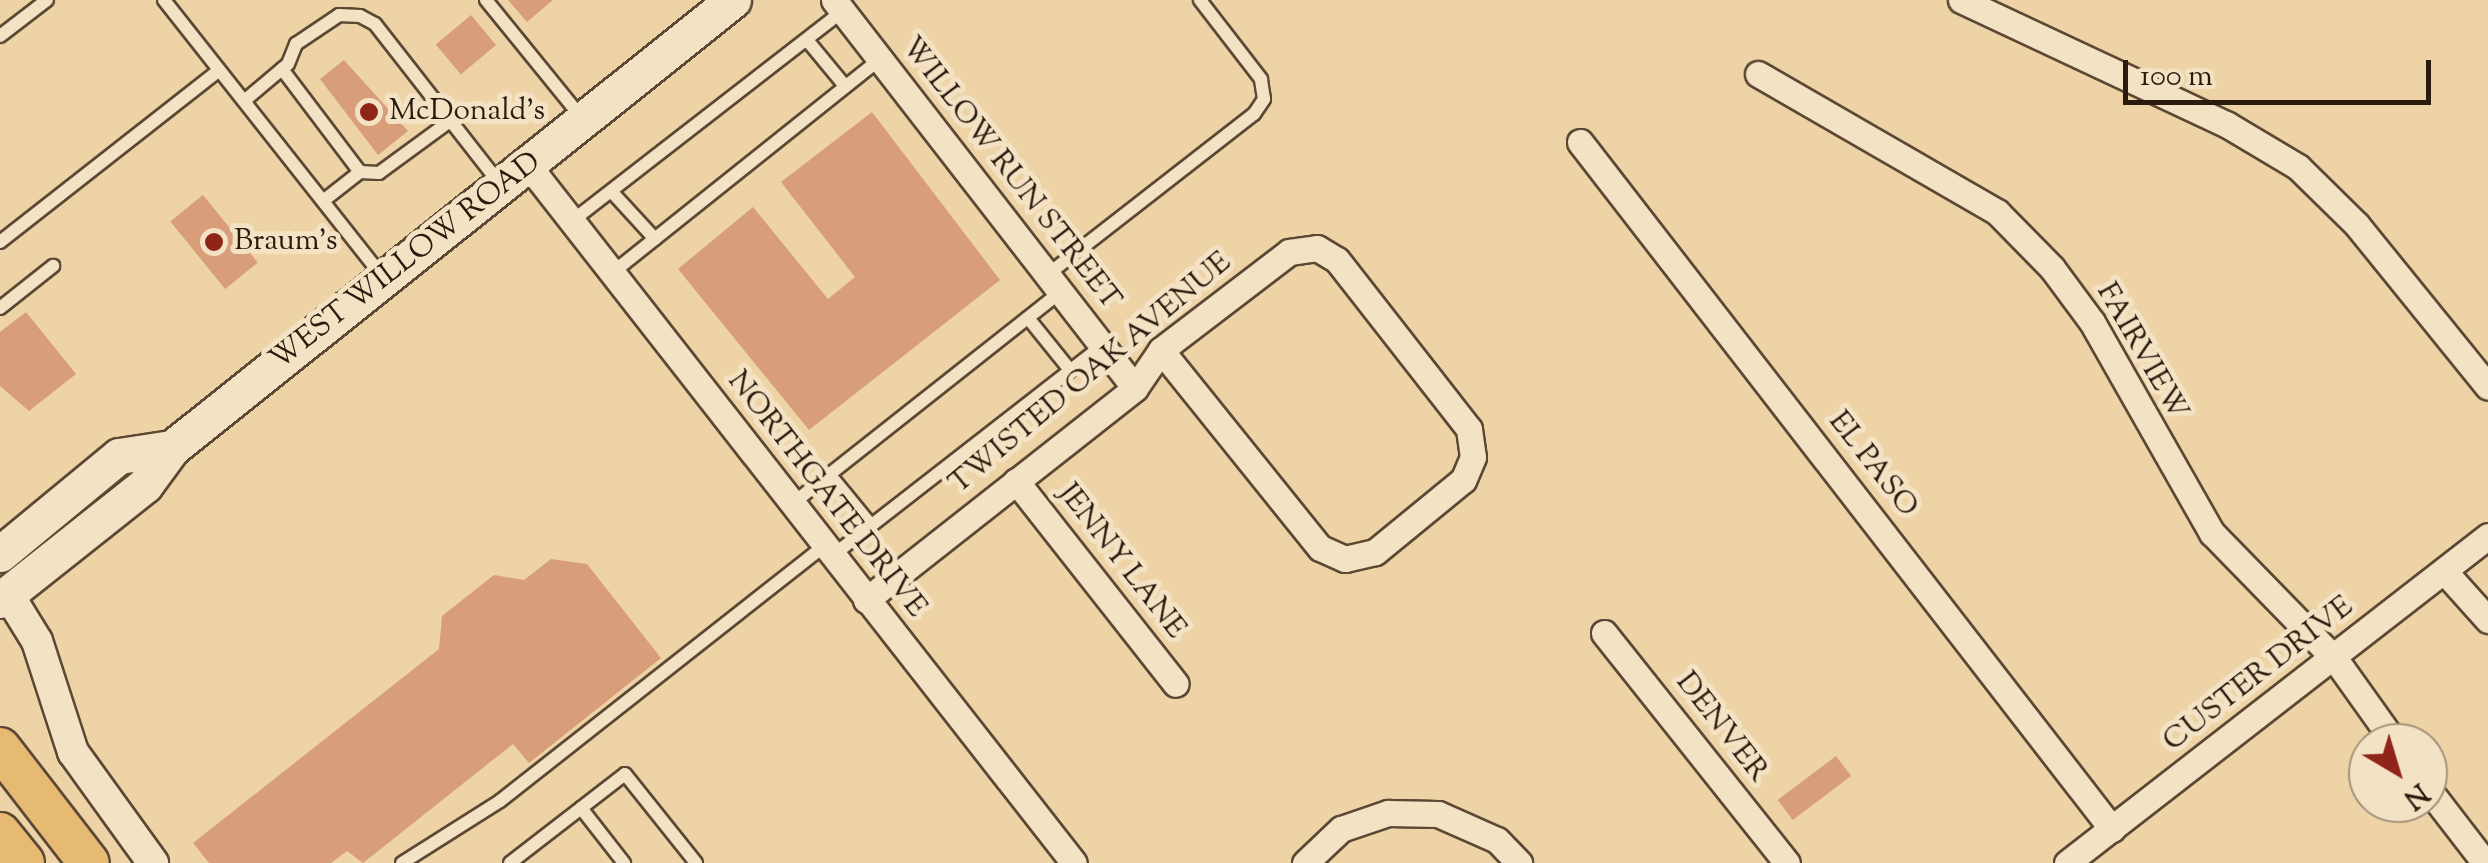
<!DOCTYPE html>
<html>
<head>
<meta charset="utf-8">
<style>
  body { margin:0 }
  #map { position:relative; width:2488px; height:863px; overflow:hidden; background:#eed3a6; font-family:"Sorts Mill Goudy",serif }
  div>[style] { position:absolute }
  .building>* { inset:0; background:#d79e79; transform-origin:0 0 }
  .roads { filter:drop-shadow(2px 0 #5c4834) drop-shadow(-2px 0 #5c4834) drop-shadow(0 2px #5c4834) drop-shadow(0 -2px #5c4834) }
  .service>* { height:12px; margin:-6px; padding:0 6px; transform-origin:6px; border-radius:6px; background:#f4e2c5 }
  .minor>* { height:25px; margin:-12.5px; padding:0 12.5px; transform-origin:12.5px; border-radius:12.5px; background:#f4e2c5 }
  .tertiary>* { height:30px; margin:-15px; padding:0 15px; transform-origin:15px; border-radius:15px; background:#f4e2c5 }
  .secondary>* { height:35px; margin:-17.5px; padding:0 17.5px; transform-origin:17.5px; border-radius:17.5px; background:#f4e2c5 }
  .primary>* { height:40px; margin:-20px; padding:0 20px; transform-origin:20px; border-radius:20px; background:#e7ba73 }
  .dots>* { width:28px; height:28px; translate:-50% -50%; box-sizing:border-box; border:5px solid #f4e2c5; border-radius:50% }
  span { translate:-50% -50%; white-space:nowrap; text-align:center; line-height:1.15; -webkit-text-stroke:10px #f4e2c5; paint-order:stroke }
  .poi-label { font-size:30px; color:#2b1a0e }
  .left { translate:0 -50%; text-align:left }
  .street-label { font-size:30px; color:#2b1a0e }
  .north { position:absolute; left:2348px; top:723px; width:100px; height:100px; box-sizing:border-box; background:#f4e2c5; border:2px solid #a4927c; border-radius:50%; rotate:142deg; font-size:28px; font-weight:700; line-height:40px; text-align:center; color:#2b1a0e }
  .north::after { content:''; display:block; margin:auto; width:35px; height:45px; background:#8f2418; clip-path:polygon(50% 0,100% 100%,50% 72%,0 100%) }
  .scale { position:absolute; left:2123px; top:60px; width:308px; height:45px; box-sizing:border-box; border:5px solid #2b1a0e; border-top:0; padding-left:12px; font-size:30px; line-height:35px; white-space:nowrap; color:#2b1a0e; -webkit-text-stroke:8px #f4e2c5; paint-order:stroke }
</style>
</head>
<body>
<div id="map">
  <div class="building">
    <i style="clip-path:polygon(508px 0,553px 0,527px 22px)"></i>
    <i style="left:471px;top:15px;width:39px;height:46px;rotate:50deg"></i>
    <i style="clip-path:polygon(344px 60px,408px 131px,378px 155px,320px 79px)"></i>
    <i style="clip-path:polygon(872px 112px,1000px 280px,809px 430px,678px 269px,753px 207px,828px 299px,855px 277px,781px 182px)"></i>
    <i style="left:203px;top:195px;width:87px;height:42px;rotate:51deg"></i>
    <i style="clip-path:polygon(26px 312px,76px 374px,29px 411px,0 386px,0 332px)"></i>
    <i style="clip-path:polygon(551px 559px,587px 564px,661px 658px,529px 763px,513px 744px,363px 863px,347px 851px,331px 863px,209px 863px,193px 843px,439px 649px,442px 616px,494px 575px,524px 580px)"></i>
    <i style="left:1836px;top:756px;width:25px;height:73px;rotate:53deg"></i>
  </div>
  <div class="roads">
    <div class="service">
      <i style="left:164px;top:0;width:352px;rotate:51.7deg"></i>
      <i style="left:486px;top:0;width:152px;rotate:50.9deg"></i>
      <i style="left:0;top:36px;width:59px;rotate:-37.5deg"></i>
      <i style="left:807px;top:40px;width:60px;rotate:50.4deg"></i>
      <i style="left:282px;top:69px;width:129px;rotate:52.9deg"></i>
      <i style="left:244px;top:101px;width:57px;rotate:-40.1deg"></i>
      <i style="left:288px;top:64px;width:22px;rotate:-68deg"></i>
      <i style="left:296px;top:44px;width:52px;rotate:-34deg"></i>
      <i style="left:339px;top:15px;width:21px;rotate:3deg"></i>
      <i style="left:360px;top:16px;width:17px;rotate:28deg"></i>
      <i style="left:375px;top:24px;width:203px;rotate:52deg"></i>
      <i style="left:611px;top:191px;width:65px;rotate:47.5deg"></i>
      <i style="left:323px;top:201px;width:47px;rotate:-38.1deg"></i>
      <i style="left:360px;top:172px;width:19px;rotate:3deg"></i>
      <i style="left:379px;top:173px;width:88px;rotate:-36.2deg"></i>
      <i style="left:572px;top:221px;width:343px;rotate:-37.8deg"></i>
      <i style="left:0;top:242px;width:278px;rotate:-38.1deg"></i>
      <i style="left:612px;top:273px;width:343px;rotate:-38.6deg"></i>
      <i style="left:1047px;top:275px;width:262px;rotate:-37.9deg"></i>
      <i style="left:1254px;top:114px;width:18px;rotate:-56deg"></i>
      <i style="left:1264px;top:99px;width:20px;rotate:-99deg"></i>
      <i style="left:1261px;top:79px;width:100px;rotate:-127.7deg"></i>
      <i style="left:0;top:308px;width:68px;rotate:-38.4deg"></i>
      <i style="left:1028px;top:318px;width:67px;rotate:51.1deg"></i>
      <i style="left:830px;top:475px;width:65px;rotate:50.6deg"></i>
      <i style="left:792px;top:504px;width:342px;rotate:-38.3deg"></i>
      <i style="left:832px;top:556px;width:342px;rotate:-37.9deg"></i>
      <i style="left:581px;top:808px;width:70px;rotate:52deg"></i>
      <i style="left:402px;top:863px;width:116px;rotate:-32.3deg"></i>
      <i style="left:500px;top:801px;width:412px;rotate:-38.2deg"></i>
      <i style="left:510px;top:863px;width:145px;rotate:-37.7deg"></i>
      <i style="left:625px;top:774px;width:114px;rotate:51.4deg"></i>
    </div>
    <div class="minor">
      <i style="left:834px;top:0;width:491px;rotate:52.2deg"></i>
      <i style="left:1961px;top:0;width:293px;rotate:25.1deg"></i>
      <i style="left:2226px;top:124px;width:84px;rotate:30.8deg"></i>
      <i style="left:2298px;top:167px;width:83px;rotate:44.5deg"></i>
      <i style="left:2357px;top:225px;width:208px;rotate:51deg"></i>
      <i style="left:1758px;top:74px;width:276px;rotate:30deg"></i>
      <i style="left:1997px;top:212px;width:78px;rotate:45.5deg"></i>
      <i style="left:2052px;top:268px;width:67px;rotate:53.5deg"></i>
      <i style="left:2092px;top:322px;width:243px;rotate:60.4deg"></i>
      <i style="left:2212px;top:533px;width:176px;rotate:45.7deg"></i>
      <i style="left:2335px;top:659px;width:103px;rotate:54.5deg"></i>
      <i style="left:1580px;top:142px;width:869px;rotate:52.25deg"></i>
      <i style="left:528px;top:165px;width:886px;rotate:51.97deg"></i>
      <i style="left:1016px;top:481px;width:258px;rotate:51.8deg"></i>
      <i style="left:2444px;top:571px;width:66px;rotate:48.1deg"></i>
      <i style="left:866px;top:600px;width:342px;rotate:-38.2deg"></i>
      <i style="left:1135px;top:388px;width:46px;rotate:-55.6deg"></i>
      <i style="left:1161px;top:350px;width:161px;rotate:-37.4deg"></i>
      <i style="left:1289px;top:252px;width:28px;rotate:-8deg"></i>
      <i style="left:1317px;top:248px;width:23px;rotate:31deg"></i>
      <i style="left:1337px;top:260px;width:214px;rotate:52deg"></i>
      <i style="left:1469px;top:429px;width:28px;rotate:82deg"></i>
      <i style="left:1473px;top:457px;width:25px;rotate:113deg"></i>
      <i style="left:1463px;top:480px;width:114px;rotate:140.7deg"></i>
      <i style="left:1375px;top:552px;width:31px;rotate:167deg"></i>
      <i style="left:1345px;top:559px;width:27px;rotate:-156deg"></i>
      <i style="left:1320px;top:548px;width:254px;rotate:-128.8deg"></i>
      <i style="left:1604px;top:633px;width:294px;rotate:51.5deg"></i>
      <i style="left:2428px;top:789px;width:93px;rotate:52.4deg"></i>
      <i style="left:1305px;top:863px;width:50px;rotate:-43.4deg"></i>
      <i style="left:1341px;top:829px;width:50px;rotate:-18.8deg"></i>
      <i style="left:1388px;top:813px;width:50px;rotate:1.1deg"></i>
      <i style="left:1438px;top:814px;width:64px;rotate:23.8deg"></i>
      <i style="left:1497px;top:840px;width:32px;rotate:46deg"></i>
      <i style="left:2067px;top:863px;width:533px;rotate:-37.84deg"></i>
    </div>
    <div class="tertiary">
      <i style="left:8px;top:594px;width:55px;rotate:58.3deg"></i>
      <i style="left:37px;top:641px;width:117px;rotate:72deg"></i>
      <i style="left:73px;top:752px;width:137px;rotate:54.2deg"></i>
    </div>
    <div class="secondary">
      <i style="left:0;top:554px;width:154px;rotate:-39.5deg"></i>
      <i style="left:119px;top:456px;width:54px;rotate:-8.6deg"></i>
      <i style="left:0;top:600px;width:185px;rotate:-38.4deg"></i>
      <i style="left:145px;top:485px;width:46px;rotate:-53.9deg"></i>
      <i style="left:172px;top:448px;width:718px;rotate:-38.61deg"></i>
    </div>
    <div class="primary">
      <i style="left:0;top:748px;width:145px;rotate:52.3deg"></i>
      <i style="left:0;top:833px;width:38px;rotate:51deg"></i>
    </div>
  </div>
  <div class="dots">
    <i style="left:369px;top:112px;background:#8f2418"></i>
    <i style="left:214px;top:242px;background:#8f2418"></i>
  </div>
  <div class="poi-label">
    <span class="left" style="left:389px;top:112px">McDonald's</span>
    <span class="left" style="left:234px;top:242px">Braum's</span>
  </div>
  <div class="street-label">
    <span style="left:1010px;top:174px;rotate:52deg">WILLOW RUN STREET</span>
    <span style="left:406px;top:262px;rotate:-38deg">WEST WILLOW ROAD</span>
    <span style="left:2141px;top:352px;rotate:60deg">FAIRVIEW</span>
    <span style="left:1091px;top:374px;rotate:-40deg">TWISTED OAK AVENUE</span>
    <span style="left:1872px;top:465px;rotate:52deg">EL PASO</span>
    <span style="left:826px;top:495px;rotate:52deg">NORTHGATE DRIVE</span>
    <span style="left:1121px;top:562px;rotate:52deg">JENNY LANE</span>
    <span style="left:2259px;top:675px;rotate:-38deg">CUSTER DRIVE</span>
    <span style="left:1721px;top:728px;rotate:52deg">DENVER</span>
  </div>
  <div class="north">N</div>
  <div class="scale">100 m</div>
</div>
</body>
</html>
